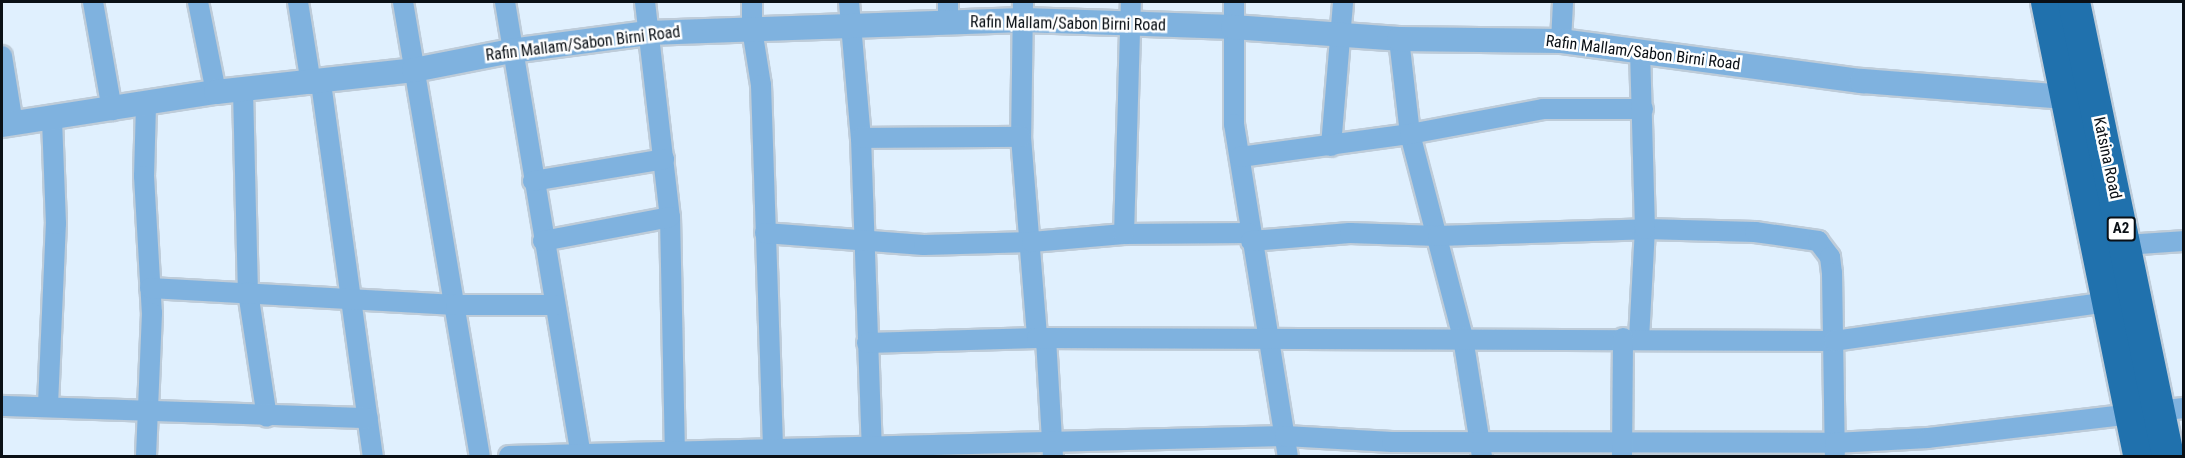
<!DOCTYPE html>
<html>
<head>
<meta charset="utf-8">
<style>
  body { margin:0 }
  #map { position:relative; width:2185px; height:458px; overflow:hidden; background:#e0f0fe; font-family:"Roboto Condensed",sans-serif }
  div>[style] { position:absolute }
  .roads { filter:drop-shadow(2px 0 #beccd9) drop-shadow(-2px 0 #beccd9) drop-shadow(0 2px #beccd9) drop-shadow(0 -2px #beccd9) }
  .minor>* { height:20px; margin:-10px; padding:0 10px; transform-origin:10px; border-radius:10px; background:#7fb2df }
  .tertiary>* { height:24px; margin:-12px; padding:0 12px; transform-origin:12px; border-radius:12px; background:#7fb2df }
  .trunk>* { height:32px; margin:-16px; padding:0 16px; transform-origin:16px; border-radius:16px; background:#2071ad }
  span { translate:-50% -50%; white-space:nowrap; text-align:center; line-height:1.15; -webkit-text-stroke:5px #fff; paint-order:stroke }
  .shield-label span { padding:2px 4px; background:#fff; border:2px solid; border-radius:4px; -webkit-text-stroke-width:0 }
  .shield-label { font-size:15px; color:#0a1016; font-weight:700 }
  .street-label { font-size:16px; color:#0a1016 }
  .frame { position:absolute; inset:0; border:3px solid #0a1016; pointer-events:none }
</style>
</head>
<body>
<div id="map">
  <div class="roads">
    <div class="minor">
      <i style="left:93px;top:2px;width:110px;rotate:80deg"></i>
      <i style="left:198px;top:2px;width:92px;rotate:78.7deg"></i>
      <i style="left:298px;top:2px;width:83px;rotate:81deg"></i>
      <i style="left:403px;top:2px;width:460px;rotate:80.4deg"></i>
      <i style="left:505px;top:2px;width:460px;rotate:80.5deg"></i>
      <i style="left:645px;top:2px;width:216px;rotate:83.4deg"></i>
      <i style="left:670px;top:217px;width:239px;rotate:88.8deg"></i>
      <i style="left:752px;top:2px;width:27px;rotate:90deg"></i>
      <i style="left:752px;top:29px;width:57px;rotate:80.9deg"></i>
      <i style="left:761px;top:85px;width:371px;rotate:88.1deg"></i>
      <i style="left:849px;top:2px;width:137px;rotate:85deg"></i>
      <i style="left:861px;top:138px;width:318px;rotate:88deg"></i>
      <i style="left:948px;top:2px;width:21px;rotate:90deg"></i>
      <i style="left:1023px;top:2px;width:135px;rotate:90.8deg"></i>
      <i style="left:1021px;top:137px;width:202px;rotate:85.4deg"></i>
      <i style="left:1234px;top:2px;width:122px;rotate:90deg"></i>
      <i style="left:1234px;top:124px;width:336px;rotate:80.8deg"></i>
      <i style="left:1399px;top:39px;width:96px;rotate:83.4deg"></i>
      <i style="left:1410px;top:134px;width:211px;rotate:75.4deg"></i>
      <i style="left:1463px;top:338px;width:120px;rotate:80.9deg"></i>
      <i style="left:1561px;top:41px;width:39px;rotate:-87deg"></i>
      <i style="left:2px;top:56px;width:69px;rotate:80.8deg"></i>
      <i style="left:321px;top:83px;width:377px;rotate:82.1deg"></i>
      <i style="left:243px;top:90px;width:202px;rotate:88.6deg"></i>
      <i style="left:248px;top:292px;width:126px;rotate:81.4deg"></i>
      <i style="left:146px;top:105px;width:71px;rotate:91.6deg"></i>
      <i style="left:144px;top:176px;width:137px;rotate:86.7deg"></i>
      <i style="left:152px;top:313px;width:143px;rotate:92.4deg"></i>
      <i style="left:861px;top:138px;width:160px;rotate:-0.4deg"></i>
      <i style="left:1331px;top:146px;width:144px;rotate:-85.2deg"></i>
      <i style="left:1240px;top:157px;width:172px;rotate:-7.7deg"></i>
      <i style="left:1410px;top:134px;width:135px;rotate:-10.6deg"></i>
      <i style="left:1543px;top:109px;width:100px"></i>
      <i style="left:533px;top:181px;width:133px;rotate:-9.5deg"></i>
      <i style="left:765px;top:233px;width:159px;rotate:4.3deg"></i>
      <i style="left:924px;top:245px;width:108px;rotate:-1.6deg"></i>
      <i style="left:1032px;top:242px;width:92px;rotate:-5deg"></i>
      <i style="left:1124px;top:234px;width:125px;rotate:-0.5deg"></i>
      <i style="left:1124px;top:234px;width:232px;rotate:-88.3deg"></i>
      <i style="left:543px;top:241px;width:129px;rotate:-10.7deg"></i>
      <i style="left:1251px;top:241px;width:99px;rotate:-4.6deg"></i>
      <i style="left:1350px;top:233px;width:88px;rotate:2deg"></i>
      <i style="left:1438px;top:236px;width:207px;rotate:-1.9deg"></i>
      <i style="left:1645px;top:229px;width:110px;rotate:1.6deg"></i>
      <i style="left:1755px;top:232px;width:64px;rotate:8.1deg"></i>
      <i style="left:1818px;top:241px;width:20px;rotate:53deg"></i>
      <i style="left:1830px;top:257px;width:16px;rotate:83deg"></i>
      <i style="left:1832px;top:273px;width:181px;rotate:89.1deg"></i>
      <i style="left:2124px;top:245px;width:60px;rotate:-3.8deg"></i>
      <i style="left:150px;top:288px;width:306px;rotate:3.2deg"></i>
      <i style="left:456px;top:305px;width:99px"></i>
      <i style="left:1046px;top:339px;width:117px;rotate:86.6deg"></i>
      <i style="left:1639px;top:339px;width:110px;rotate:-86.9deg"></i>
      <i style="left:1645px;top:229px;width:179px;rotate:-91.6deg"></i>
      <i style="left:867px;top:343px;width:170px;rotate:-1.7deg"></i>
      <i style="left:1037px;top:338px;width:797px;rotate:0.22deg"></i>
      <i style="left:1834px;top:341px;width:278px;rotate:-8.1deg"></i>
      <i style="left:48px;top:405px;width:181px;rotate:-87.5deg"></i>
      <i style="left:56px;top:224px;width:105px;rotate:-92.2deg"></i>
      <i style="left:2px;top:406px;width:366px;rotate:1.9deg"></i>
      <i style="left:509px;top:456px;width:776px;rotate:-1.48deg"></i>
      <i style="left:1285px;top:436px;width:107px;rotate:3.2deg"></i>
      <i style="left:1392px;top:442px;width:443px;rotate:0.1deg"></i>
      <i style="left:1835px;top:443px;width:93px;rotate:-3.1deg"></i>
      <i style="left:1928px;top:438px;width:258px;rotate:-6.7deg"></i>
      <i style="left:1622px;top:456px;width:118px;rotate:-89.5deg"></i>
    </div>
    <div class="tertiary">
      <i style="left:2px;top:125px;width:217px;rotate:-8.8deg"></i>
      <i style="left:216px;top:92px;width:199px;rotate:-6.3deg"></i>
      <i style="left:414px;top:70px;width:99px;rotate:-11.1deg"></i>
      <i style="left:511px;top:51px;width:138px;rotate:-7.5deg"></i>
      <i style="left:648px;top:33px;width:375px;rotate:-2deg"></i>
      <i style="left:1023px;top:20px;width:210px;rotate:1.9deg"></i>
      <i style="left:1233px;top:27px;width:166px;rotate:4.1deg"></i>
      <i style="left:1399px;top:39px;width:162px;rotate:0.7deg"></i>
      <i style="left:1561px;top:41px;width:304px;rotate:7.6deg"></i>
      <i style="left:1862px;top:81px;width:205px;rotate:4.5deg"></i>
    </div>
    <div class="trunk">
      <i style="left:2047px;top:2px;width:463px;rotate:78.5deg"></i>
      <i style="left:2074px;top:2px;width:464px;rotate:78.3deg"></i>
    </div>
  </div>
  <div class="shield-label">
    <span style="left:2121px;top:229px">A2</span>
  </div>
  <div class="street-label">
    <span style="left:1068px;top:24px;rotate:1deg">Rafin Mallam/Sabon Birni Road</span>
    <span style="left:583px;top:44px;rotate:-7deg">Rafin Mallam/Sabon Birni Road</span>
    <span style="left:1643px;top:53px;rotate:7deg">Rafin Mallam/Sabon Birni Road</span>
    <span style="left:2107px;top:158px;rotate:78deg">Katsina Road</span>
  </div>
  <div class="frame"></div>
</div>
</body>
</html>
